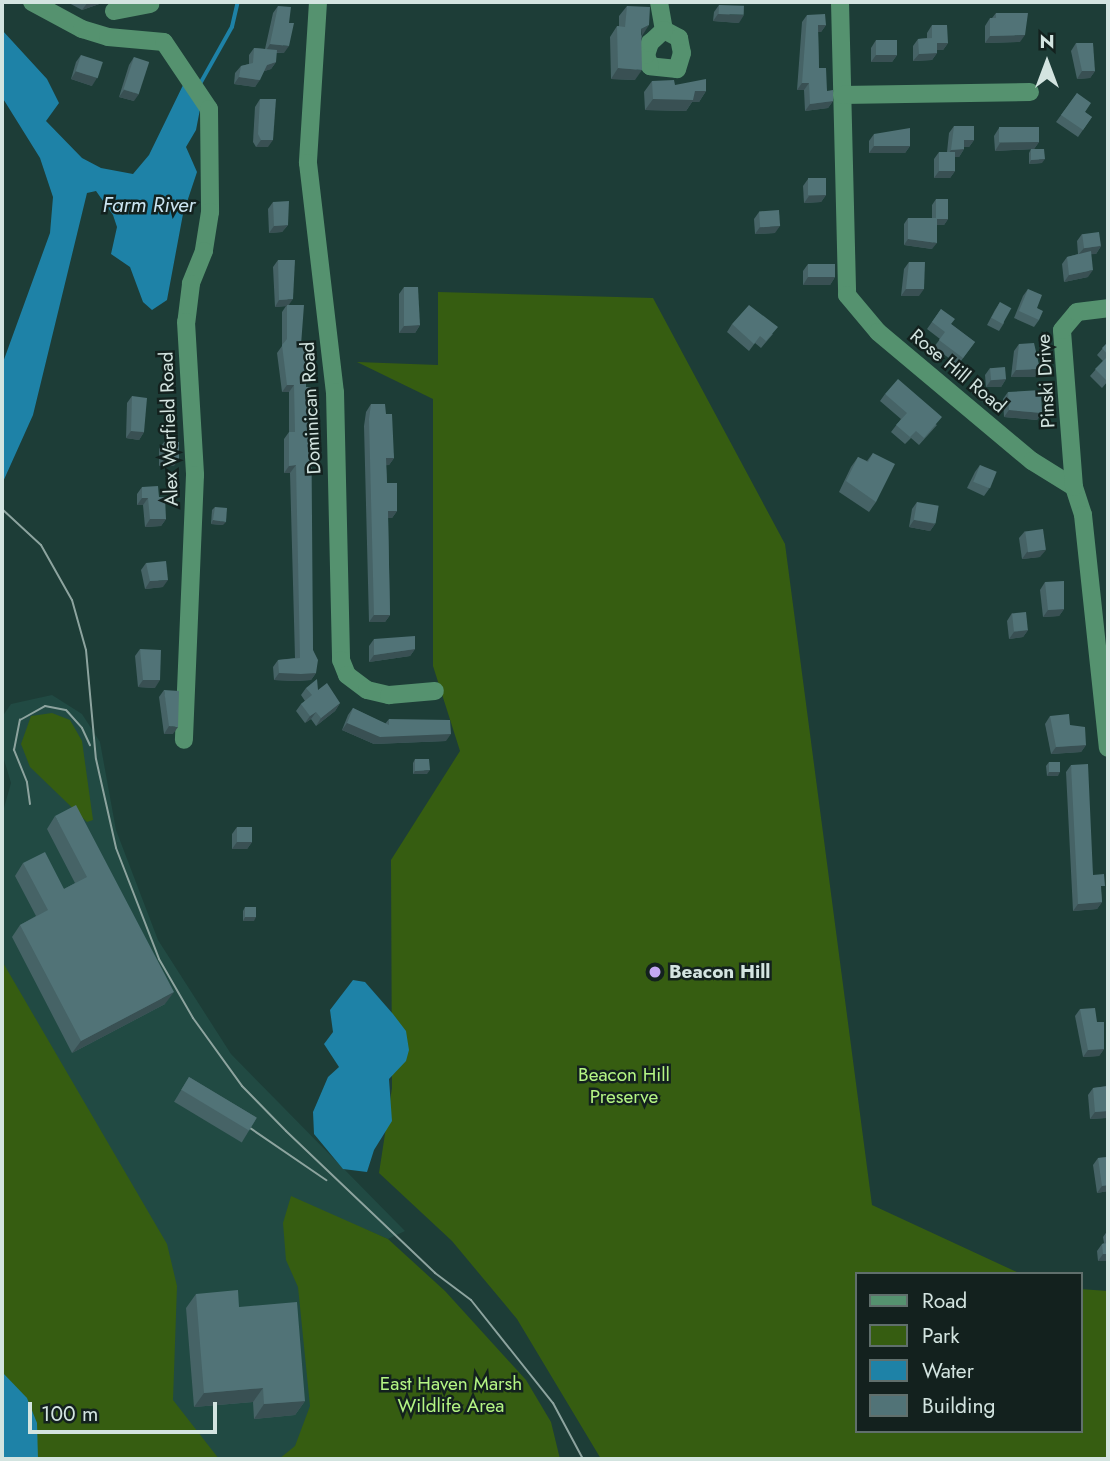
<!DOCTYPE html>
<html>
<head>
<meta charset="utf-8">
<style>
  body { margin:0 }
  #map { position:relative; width:1110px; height:1461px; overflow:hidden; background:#1d3d37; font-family:Jost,sans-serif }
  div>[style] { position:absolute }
  .built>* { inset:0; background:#214a43 }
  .green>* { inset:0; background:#365d11 }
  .water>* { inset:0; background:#1e82a7 }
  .stream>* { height:3.5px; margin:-1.75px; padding:0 1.75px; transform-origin:1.75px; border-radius:1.75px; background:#1e82a7 }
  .minor>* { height:18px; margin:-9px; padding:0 9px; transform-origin:9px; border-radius:9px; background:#55926f }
  .tram>* { height:2px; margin:-1px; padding:0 1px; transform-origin:1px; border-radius:1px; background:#8da49f }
  .wall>* { inset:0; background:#466366; transform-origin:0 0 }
  .shaded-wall>* { inset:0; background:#395053 }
  .building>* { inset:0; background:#517377; transform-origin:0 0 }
  .dots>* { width:19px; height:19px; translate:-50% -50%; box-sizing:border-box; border:4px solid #13211e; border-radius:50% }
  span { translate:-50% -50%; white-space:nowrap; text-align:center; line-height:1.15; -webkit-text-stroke:5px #13211e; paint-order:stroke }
  .street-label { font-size:19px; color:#d3e4e0 }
  .poi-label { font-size:19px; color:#d3e4e0; font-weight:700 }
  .left { translate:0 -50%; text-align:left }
  .park-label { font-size:19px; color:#b4f584 }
  .water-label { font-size:21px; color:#cbe4f1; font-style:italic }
  .frame { position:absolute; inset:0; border:4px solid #d3e4e0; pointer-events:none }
  .legend { position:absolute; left:855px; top:1272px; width:228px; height:161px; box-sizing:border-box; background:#13211e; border:2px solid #606f6c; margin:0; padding:9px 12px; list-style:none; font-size:21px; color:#d3e4e0 }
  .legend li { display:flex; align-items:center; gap:14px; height:35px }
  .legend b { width:35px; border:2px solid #606f6c }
  .north { position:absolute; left:1012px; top:28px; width:70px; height:70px; -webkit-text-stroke:5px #13211e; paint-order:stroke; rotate:0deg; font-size:19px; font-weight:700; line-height:28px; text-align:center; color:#d3e4e0 }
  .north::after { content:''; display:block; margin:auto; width:24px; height:32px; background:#d3e4e0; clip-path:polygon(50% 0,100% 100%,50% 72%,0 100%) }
  .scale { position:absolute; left:28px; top:1402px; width:189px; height:32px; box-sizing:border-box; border:4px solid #d3e4e0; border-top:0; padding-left:9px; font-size:21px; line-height:24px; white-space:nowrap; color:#d3e4e0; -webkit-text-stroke:5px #13211e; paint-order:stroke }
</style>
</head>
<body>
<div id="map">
  <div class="built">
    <i style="clip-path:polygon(52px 695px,82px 714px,100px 742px,116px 830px,158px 940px,231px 1054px,405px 1231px,388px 1239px,314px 1208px,384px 1356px,391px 1459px,201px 1459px,181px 1430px,2px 961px,2px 815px,11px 783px,2px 753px,2px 717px,11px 704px)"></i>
  </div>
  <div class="green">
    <i style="clip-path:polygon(438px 292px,653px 298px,785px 544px,872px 1205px,1021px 1274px,856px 1274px,856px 1431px,1080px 1431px,1080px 1289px,1108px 1291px,1108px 1459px,601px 1459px,517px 1319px,452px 1241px,379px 1173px,392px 1088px,391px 860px,460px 751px,433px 666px,433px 399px,357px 362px,438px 365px)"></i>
    <i style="clip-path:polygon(52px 713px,70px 720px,82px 741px,93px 820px,87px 822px,30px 767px,21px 744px,31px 716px)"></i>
    <i style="clip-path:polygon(2px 961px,167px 1244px,177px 1286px,173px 1400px,219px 1459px,2px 1459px)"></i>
    <i style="clip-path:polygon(291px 1196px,388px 1239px,445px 1291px,526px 1380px,551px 1422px,560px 1459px,279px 1459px,295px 1446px,310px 1406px,298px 1287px,286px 1260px,283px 1223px)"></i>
  </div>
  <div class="water">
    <i style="clip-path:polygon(2px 30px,47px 79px,59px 103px,46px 121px,82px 158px,101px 168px,133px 174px,149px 155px,186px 79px,202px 99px,196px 130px,186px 147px,197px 172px,183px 214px,167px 300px,152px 310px,143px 302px,130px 267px,111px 254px,117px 227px,113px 215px,96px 191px,87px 193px,33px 415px,2px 484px,2px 365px,50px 233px,53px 197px,40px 158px,2px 97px)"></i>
    <i style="clip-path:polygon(353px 980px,365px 982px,393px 1014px,406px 1031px,409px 1050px,406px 1061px,389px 1079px,392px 1121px,374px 1150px,367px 1172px,343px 1169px,314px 1134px,313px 1112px,328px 1077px,339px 1067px,324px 1044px,333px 1032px,330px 1010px)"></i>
    <i style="clip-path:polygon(2px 1372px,27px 1398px,37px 1423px,38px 1459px,2px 1459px)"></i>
  </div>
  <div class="stream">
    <i style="left:200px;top:84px;width:65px;rotate:-60.7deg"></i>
    <i style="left:232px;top:27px;width:26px;rotate:-77deg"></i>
  </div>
  <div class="minor">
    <i style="left:32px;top:2px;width:57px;rotate:28.4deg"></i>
    <i style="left:82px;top:29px;width:27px;rotate:17deg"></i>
    <i style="left:108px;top:37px;width:56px;rotate:5.1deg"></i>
    <i style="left:164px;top:42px;width:81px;rotate:56.1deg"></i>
    <i style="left:209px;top:109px;width:103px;rotate:89.4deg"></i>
    <i style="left:210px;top:212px;width:39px;rotate:99deg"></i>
    <i style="left:204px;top:251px;width:35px;rotate:112deg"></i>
    <i style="left:191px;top:284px;width:38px;rotate:97deg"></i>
    <i style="left:186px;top:322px;width:153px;rotate:86.6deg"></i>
    <i style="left:195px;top:475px;width:265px;rotate:92.4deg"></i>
    <i style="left:318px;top:2px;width:161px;rotate:93.6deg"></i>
    <i style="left:308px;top:163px;width:231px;rotate:83.3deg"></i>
    <i style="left:335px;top:392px;width:268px;rotate:88.7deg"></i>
    <i style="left:341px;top:660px;width:16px;rotate:68deg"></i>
    <i style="left:347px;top:675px;width:25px;rotate:37deg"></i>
    <i style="left:367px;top:690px;width:23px;rotate:13deg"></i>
    <i style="left:389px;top:695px;width:46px;rotate:-5deg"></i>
    <i style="left:659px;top:2px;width:28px;rotate:80deg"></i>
    <i style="left:840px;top:2px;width:293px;rotate:88.6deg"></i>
    <i style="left:847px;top:295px;width:48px;rotate:50deg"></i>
    <i style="left:878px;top:332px;width:201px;rotate:40deg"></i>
    <i style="left:1032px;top:461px;width:49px;rotate:31.8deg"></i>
    <i style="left:1074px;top:487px;width:29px;rotate:72deg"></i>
    <i style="left:1083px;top:515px;width:234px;rotate:83.9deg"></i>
    <i style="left:114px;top:11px;width:37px;rotate:-11deg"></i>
    <i style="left:664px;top:30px;width:17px;rotate:28deg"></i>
    <i style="left:679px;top:38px;width:15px;rotate:79deg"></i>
    <i style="left:682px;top:53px;width:17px;rotate:107deg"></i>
    <i style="left:677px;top:69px;width:27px;rotate:-174deg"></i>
    <i style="left:650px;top:66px;width:12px;rotate:-110deg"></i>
    <i style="left:646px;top:55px;width:13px;rotate:-72deg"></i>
    <i style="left:650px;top:43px;width:19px;rotate:-43deg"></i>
    <i style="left:842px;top:95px;width:188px;rotate:-0.9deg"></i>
    <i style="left:1074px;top:487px;width:157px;rotate:-94.4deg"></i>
    <i style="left:1062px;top:330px;width:23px;rotate:-50deg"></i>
    <i style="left:1077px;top:312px;width:31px;rotate:-7deg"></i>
  </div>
  <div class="tram">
    <i style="left:2px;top:509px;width:53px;rotate:42.7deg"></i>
    <i style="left:41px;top:545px;width:63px;rotate:60.6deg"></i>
    <i style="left:72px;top:600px;width:52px;rotate:74.4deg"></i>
    <i style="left:86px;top:650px;width:109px;rotate:84.8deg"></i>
    <i style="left:96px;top:759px;width:91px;rotate:77.3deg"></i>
    <i style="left:116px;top:848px;width:119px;rotate:68.8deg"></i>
    <i style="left:159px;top:959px;width:68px;rotate:60deg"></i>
    <i style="left:193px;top:1018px;width:84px;rotate:54.2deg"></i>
    <i style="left:242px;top:1086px;width:63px;rotate:45.6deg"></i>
    <i style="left:286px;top:1131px;width:206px;rotate:43.6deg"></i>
    <i style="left:435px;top:1273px;width:45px;rotate:36.9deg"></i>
    <i style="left:471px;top:1300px;width:132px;rotate:51.5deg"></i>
    <i style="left:553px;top:1403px;width:64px;rotate:61.8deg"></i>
    <i style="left:30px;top:804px;width:22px;rotate:-98deg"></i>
    <i style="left:27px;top:782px;width:35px;rotate:-112deg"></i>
    <i style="left:14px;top:750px;width:31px;rotate:-79deg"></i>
    <i style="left:20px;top:720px;width:29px;rotate:-29deg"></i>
    <i style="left:45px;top:706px;width:21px;rotate:11deg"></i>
    <i style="left:66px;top:710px;width:24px;rotate:48deg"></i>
    <i style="left:82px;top:728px;width:19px;rotate:65deg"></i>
    <i style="left:234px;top:1117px;width:112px;rotate:34.4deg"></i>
  </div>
  <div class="wall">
    <i style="clip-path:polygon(67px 2px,105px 2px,82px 10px)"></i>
    <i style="clip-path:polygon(719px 5px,739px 23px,713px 21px,714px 12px)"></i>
    <i style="clip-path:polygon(278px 6px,284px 53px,276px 53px,276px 62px,271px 69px,264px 71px,255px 87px,234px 84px,235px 73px,241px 66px,249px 64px,249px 55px,254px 48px,265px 49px,273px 13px)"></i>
    <i style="clip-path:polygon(627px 6px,642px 36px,635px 80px,611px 79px,610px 37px,617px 26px,619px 26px,619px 16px)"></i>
    <i style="clip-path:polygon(996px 13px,1020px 42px,985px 43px,985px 26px,990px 18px,992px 18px)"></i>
    <i style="clip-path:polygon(807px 15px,826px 25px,821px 32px,818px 32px,819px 68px,827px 91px,833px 101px,828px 108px,805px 111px,804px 90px,797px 90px,802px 22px)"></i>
    <i style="clip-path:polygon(932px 25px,948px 43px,943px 50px,937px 50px,937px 53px,932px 60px,913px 61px,913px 46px,918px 39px,927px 38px,927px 33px)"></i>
    <i style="clip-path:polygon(876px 40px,897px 55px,892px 62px,871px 62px,871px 48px)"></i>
    <i style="clip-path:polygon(1076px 43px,1095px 71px,1090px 78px,1077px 79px,1071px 51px)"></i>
    <i style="clip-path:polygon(81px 55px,92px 86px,71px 79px,76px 62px)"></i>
    <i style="clip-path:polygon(134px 57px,134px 101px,119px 97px,129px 65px)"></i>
    <i style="clip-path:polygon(652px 81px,675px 85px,706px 91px,699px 102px,692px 102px,686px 111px,645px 110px,644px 92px)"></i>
    <i style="clip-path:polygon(1077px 93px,1085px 112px,1092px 117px,1078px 137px,1056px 122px)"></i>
    <i style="clip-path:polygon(260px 99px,268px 147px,256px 147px,253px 142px,255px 107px)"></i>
    <i style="clip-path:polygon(954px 126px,974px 140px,969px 147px,964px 147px,964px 149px,959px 157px,955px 157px,955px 171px,950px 178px,934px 178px,934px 159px,939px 152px,947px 152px,949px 133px)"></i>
    <i style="clip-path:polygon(999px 128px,1039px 142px,1034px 149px,995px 151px,994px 136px)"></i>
    <i style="clip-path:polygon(874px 134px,910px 146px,905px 153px,869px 153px,869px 141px)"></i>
    <i style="clip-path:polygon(1031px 149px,1042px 163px,1029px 164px,1029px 153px)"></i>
    <i style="clip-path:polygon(808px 179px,826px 195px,821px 202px,804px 203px,803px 186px)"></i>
    <i style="clip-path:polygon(936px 199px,948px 219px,944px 225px,937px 225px,932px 249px,904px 245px,904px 224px,908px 218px,932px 218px,932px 205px)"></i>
    <i style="clip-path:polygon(273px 202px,288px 225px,282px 232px,269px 233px,268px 209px)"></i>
    <i style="clip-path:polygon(759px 212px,775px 233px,755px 234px,754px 219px)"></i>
    <i style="clip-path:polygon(1082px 234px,1101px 246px,1096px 254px,1091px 254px,1088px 277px,1064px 282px,1062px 264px,1067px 257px,1078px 254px,1077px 241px)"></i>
    <i style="clip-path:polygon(278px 260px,289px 305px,301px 345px,306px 387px,313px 650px,316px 673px,311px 680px,296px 681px,274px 680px,273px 667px,278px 660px,295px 658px,290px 473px,284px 473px,284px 439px,289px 432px,289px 392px,282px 392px,277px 353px,282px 346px,282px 312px,286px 306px,275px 307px,273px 267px)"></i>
    <i style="clip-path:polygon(909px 262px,919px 296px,901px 296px,904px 269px)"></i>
    <i style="clip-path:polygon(808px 264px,835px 277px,830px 285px,803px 285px,803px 271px)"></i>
    <i style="clip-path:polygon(404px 287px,420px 325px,415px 333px,399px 333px,399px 294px)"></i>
    <i style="clip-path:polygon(1028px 289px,1037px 308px,1039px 320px,1034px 327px,1014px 318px,1023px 296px)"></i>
    <i style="clip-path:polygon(1000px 302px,1004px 323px,999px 331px,987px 325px,995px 310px)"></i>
    <i style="clip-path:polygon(941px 309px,951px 324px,975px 342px,958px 365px,934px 347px,940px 339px,927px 329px)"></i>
    <i style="clip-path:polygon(732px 324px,773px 334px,761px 348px,755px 343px,749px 351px,727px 332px)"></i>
    <i style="clip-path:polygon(1108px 342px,1108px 381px,1102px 388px,1090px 376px,1103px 361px,1097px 355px)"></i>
    <i style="clip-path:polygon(1019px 344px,1035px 377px,1011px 377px,1014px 351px)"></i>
    <i style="clip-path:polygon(990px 368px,1006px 379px,1001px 387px,986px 387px,985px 375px)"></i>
    <i style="clip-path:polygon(1008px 392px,1042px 413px,1037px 420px,1004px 417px,1003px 399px)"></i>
    <i style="clip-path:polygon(885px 394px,937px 425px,919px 445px,911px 438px,905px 444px,891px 432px,901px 419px,880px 401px)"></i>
    <i style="clip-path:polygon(132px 396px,144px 432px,139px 440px,126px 438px,127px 403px)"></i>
    <i style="clip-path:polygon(371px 404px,386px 414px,394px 458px,389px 465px,386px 465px,387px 483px,397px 511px,392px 518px,388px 518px,390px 615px,385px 622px,369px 622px,364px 426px,366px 412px)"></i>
    <i style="clip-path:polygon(164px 442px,174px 466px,159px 466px,159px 449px)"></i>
    <i style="clip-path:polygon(873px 453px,876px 502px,869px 512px,839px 492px,851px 467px,858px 457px,867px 461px)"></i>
    <i style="clip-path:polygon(980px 465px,989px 489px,984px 496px,967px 488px,975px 472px)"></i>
    <i style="clip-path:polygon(142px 487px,166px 519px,161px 526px,145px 527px,143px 505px,137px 505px,137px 494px)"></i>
    <i style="clip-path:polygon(917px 502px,935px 524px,930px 531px,909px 527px,912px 509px)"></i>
    <i style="clip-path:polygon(215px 507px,223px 525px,211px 524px,212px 510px)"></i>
    <i style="clip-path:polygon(1025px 531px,1040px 557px,1022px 559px,1019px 538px)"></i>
    <i style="clip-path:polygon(146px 563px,163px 587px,145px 589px,141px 570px)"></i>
    <i style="clip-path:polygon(1045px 582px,1064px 609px,1059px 616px,1043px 617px,1040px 590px)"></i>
    <i style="clip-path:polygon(1012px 613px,1028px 630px,1023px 637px,1009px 639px,1007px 621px)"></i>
    <i style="clip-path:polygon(374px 639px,415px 649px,410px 656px,369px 662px,369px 646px)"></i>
    <i style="clip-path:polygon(140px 649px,155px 688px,138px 687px,135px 656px)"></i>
    <i style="clip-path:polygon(306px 688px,318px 690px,340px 703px,335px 711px,316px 726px,311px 719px,305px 723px,296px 711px,301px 704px,305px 701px,301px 695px)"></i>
    <i style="clip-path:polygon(164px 690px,173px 734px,164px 734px,159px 697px)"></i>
    <i style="clip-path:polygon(353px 708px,385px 724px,389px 719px,446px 741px,374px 744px,342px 730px,348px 715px)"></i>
    <i style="clip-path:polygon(1050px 716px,1070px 725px,1086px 745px,1081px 752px,1051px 754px,1045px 724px)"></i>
    <i style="clip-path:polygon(415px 759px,427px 774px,413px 774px,413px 763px)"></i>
    <i style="clip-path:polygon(1049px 762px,1058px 776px,1047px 776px,1046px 766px)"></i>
    <i style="clip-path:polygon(1071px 765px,1093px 875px,1101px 891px,1102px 902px,1097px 909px,1073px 911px,1066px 772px)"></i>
    <i style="clip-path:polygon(55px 816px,165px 1004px,72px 1053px,12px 937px,20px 925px,36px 916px,15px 876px,23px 863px,64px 889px,75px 883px,47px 829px)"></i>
    <i style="clip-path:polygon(237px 827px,252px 842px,247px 849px,232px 849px,232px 834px)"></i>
    <i style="clip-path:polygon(245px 907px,254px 921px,243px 921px,243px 911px)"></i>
    <i style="clip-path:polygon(1080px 1009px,1097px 1022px,1104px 1049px,1099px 1056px,1083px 1057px,1075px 1016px)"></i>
    <i style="left:189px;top:1077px;width:79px;height:29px;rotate:31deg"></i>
    <i style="clip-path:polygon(1108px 1086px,1108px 1114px,1106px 1118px,1090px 1119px,1088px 1095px,1093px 1088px)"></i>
    <i style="clip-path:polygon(1108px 1157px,1108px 1191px,1097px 1193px,1093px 1165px,1098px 1158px)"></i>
    <i style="clip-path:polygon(1108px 1230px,1108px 1261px,1098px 1261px,1097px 1251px,1102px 1244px,1104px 1243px,1103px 1237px)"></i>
    <i style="clip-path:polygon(196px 1294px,239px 1307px,305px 1401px,295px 1415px,254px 1419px,253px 1402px,194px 1407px,186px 1308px)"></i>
  </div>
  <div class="shaded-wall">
    <i style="clip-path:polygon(88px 2px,105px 2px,82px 10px)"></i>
    <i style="clip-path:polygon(718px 14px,744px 15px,739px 23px,713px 21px)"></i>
    <i style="clip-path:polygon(649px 25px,642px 36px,641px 29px)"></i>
    <i style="clip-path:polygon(818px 25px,826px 25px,821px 32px,813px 32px)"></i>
    <i style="clip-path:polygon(1025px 35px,1020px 42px,985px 43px,990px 36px)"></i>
    <i style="clip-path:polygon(937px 43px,948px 43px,943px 50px,932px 50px)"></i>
    <i style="clip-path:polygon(270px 44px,289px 46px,284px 53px,265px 52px)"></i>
    <i style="clip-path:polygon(937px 53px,932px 60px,913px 61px,919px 54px)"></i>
    <i style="clip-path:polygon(876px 55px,897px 55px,892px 62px,871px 62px)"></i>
    <i style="clip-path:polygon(276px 62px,271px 69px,262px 72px,267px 65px)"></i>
    <i style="clip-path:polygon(618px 68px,642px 70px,635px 80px,611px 79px)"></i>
    <i style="clip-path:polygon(76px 71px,97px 78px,92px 86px,71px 79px)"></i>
    <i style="clip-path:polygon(1082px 71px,1095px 71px,1090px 78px,1077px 79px)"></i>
    <i style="clip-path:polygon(239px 77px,260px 80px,255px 87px,234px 84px)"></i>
    <i style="clip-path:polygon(802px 83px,809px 83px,804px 90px,797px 90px)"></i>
    <i style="clip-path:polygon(124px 90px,139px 94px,134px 101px,119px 97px)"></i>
    <i style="clip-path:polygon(695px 91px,706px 91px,699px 102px,692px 102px,686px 111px,645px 110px,653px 99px)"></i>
    <i style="clip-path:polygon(833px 101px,828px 108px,805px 111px,810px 104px)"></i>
    <i style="clip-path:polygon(261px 140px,273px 140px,268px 147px,256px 147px)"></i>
    <i style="clip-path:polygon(964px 140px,974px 140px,969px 147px,959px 147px)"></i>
    <i style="clip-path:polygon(1039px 142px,1034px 149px,995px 151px,1000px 143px)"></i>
    <i style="clip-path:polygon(874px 146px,910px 146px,905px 153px,869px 153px)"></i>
    <i style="clip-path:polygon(964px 149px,959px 157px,946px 157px,951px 150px)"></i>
    <i style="clip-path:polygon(1045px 159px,1042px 163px,1029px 164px,1031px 160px)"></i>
    <i style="clip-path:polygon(939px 171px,955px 171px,950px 178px,934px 178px)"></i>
    <i style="clip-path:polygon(826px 195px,821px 202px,804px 203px,809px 196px)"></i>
    <i style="clip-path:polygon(937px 219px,948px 219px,944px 225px,932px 225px)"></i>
    <i style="clip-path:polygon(288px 225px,282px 232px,269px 233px,274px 226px)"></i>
    <i style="clip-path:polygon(780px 226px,775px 233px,755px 234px,760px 227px)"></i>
    <i style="clip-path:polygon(908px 239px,937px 243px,932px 249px,904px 245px)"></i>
    <i style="clip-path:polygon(1101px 246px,1096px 254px,1078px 255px,1084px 248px)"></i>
    <i style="clip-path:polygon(1093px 270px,1088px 277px,1064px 282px,1069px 275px)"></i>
    <i style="clip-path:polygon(808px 277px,835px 277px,830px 285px,803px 285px)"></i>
    <i style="clip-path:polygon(906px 289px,924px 289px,919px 296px,901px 296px)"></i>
    <i style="clip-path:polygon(293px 299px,288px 306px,275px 307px,279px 300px)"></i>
    <i style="clip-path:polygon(420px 325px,415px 333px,399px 333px,404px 326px)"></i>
    <i style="clip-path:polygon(1040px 369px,1035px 377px,1011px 377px,1016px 370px)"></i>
    <i style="clip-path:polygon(1006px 379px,1001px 387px,986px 387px,991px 380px)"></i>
    <i style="clip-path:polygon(287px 385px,294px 385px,289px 392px,282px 392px)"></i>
    <i style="clip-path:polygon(1009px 410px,1042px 413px,1037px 420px,1004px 417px)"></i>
    <i style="clip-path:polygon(131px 431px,144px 432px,139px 440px,126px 438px)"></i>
    <i style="clip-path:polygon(386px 458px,394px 458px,389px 465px,381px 466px)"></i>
    <i style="clip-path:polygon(164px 459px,179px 459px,174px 466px,159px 466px)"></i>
    <i style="clip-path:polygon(296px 465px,290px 473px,284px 473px,289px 466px)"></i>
    <i style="clip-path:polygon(142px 498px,148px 498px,143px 505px,137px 505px)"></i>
    <i style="clip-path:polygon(388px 511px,397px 511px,392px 518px,383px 518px)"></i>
    <i style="clip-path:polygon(150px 519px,166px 519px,161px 526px,145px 527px)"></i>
    <i style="clip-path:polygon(213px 520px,226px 522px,223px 525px,211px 524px)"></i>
    <i style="clip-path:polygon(914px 520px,935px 524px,930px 531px,909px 527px)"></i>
    <i style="clip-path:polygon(1046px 550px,1040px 557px,1022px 559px,1027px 552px)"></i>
    <i style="clip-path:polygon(168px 580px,163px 587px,145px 589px,150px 581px)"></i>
    <i style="clip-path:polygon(1064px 609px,1059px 616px,1043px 617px,1048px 610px)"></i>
    <i style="clip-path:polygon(374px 615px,390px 615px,385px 622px,369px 622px)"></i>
    <i style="clip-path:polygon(1028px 630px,1023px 637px,1009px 639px,1014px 632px)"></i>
    <i style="clip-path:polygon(415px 649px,410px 656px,369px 662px,374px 655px)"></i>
    <i style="clip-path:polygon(279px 673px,316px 673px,311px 680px,296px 681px,274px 680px)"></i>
    <i style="clip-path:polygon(143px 680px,160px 680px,155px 688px,138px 687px)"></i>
    <i style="clip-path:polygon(340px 703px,335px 711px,316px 726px,321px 718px)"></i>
    <i style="clip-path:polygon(316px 712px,311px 719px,305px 723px,310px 716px)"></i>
    <i style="clip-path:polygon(347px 723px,451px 734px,446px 741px,374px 744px,342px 730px)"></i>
    <i style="clip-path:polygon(169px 726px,178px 727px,173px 734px,164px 734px)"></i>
    <i style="clip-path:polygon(1086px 745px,1081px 752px,1051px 754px,1056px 747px)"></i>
    <i style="clip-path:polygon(430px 770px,427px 774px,413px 774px,415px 771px)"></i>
    <i style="clip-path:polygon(1049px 772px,1060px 772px,1058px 776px,1047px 776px)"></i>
    <i style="clip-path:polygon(237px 842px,252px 842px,247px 849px,232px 849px)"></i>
    <i style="clip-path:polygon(1102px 902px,1097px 909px,1073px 911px,1078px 904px)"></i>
    <i style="clip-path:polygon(245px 917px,256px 917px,254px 921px,243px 921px)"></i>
    <i style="clip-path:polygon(174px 992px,165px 1004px,72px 1053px,81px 1041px)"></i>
    <i style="clip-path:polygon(1104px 1049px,1099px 1056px,1083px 1057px,1088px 1050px)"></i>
    <i style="clip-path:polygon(1108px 1111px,1108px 1114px,1106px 1118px,1090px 1119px,1095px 1112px)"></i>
    <i style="clip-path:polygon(1108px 1185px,1108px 1191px,1097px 1193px,1102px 1186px)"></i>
    <i style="clip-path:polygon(1103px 1254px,1108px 1254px,1108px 1261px,1098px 1261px)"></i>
    <i style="clip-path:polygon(263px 1388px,253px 1402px,194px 1407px,204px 1393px)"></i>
    <i style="clip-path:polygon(305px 1401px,295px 1415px,254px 1419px,264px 1404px)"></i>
  </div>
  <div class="building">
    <i style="left:719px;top:5px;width:25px;height:9px;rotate:2deg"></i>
    <i style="clip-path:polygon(278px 6px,291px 7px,289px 23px,294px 23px,289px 46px,270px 44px)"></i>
    <i style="clip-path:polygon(627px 6px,650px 7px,649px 25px,641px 29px,642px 70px,618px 68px,617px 26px,625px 27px)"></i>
    <i style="clip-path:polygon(996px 13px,1028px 13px,1025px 35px,990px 36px,990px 18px,996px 18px)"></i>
    <i style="clip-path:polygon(825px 14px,826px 25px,818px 25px,819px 68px,826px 68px,827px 91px,833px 90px,833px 101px,810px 104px,809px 83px,802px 83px,807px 15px)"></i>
    <i style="clip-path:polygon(932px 25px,947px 25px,948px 43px,937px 43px,937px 53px,919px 54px,918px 39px,932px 38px)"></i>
    <i style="left:876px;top:40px;width:21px;height:15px"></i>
    <i style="clip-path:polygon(1076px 43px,1093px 43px,1095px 71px,1082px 71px)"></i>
    <i style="clip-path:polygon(254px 48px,277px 50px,276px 62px,267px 65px,260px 80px,239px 77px,241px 66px,253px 63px)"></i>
    <i style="left:81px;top:55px;width:23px;height:17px;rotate:18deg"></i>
    <i style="left:134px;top:57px;width:16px;height:34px;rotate:18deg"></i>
    <i style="clip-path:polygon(706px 79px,706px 91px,695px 91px,693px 100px,653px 99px,652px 81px,674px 80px,675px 85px)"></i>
    <i style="clip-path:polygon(1077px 93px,1091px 103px,1085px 112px,1092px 117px,1083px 130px,1061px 115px)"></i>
    <i style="clip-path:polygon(260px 99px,276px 99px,273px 140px,261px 140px,258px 134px)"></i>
    <i style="clip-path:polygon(954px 126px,974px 126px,974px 140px,964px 140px,964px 149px,951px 150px)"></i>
    <i style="left:1039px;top:127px;width:15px;height:40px;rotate:90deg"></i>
    <i style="clip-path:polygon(910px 128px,910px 146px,874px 146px,874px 134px)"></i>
    <i style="clip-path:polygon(1031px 149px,1044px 149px,1045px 159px,1031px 160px)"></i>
    <i style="left:939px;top:152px;width:16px;height:19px"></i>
    <i style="left:826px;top:178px;width:17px;height:18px;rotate:90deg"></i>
    <i style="clip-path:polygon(936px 199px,948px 199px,948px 219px,937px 219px,937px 243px,908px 239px,908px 218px,936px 218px)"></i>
    <i style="clip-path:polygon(289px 201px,288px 225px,274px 226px,273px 202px)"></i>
    <i style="left:779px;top:210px;width:16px;height:20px;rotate:86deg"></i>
    <i style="left:1099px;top:232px;width:14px;height:17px;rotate:82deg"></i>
    <i style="clip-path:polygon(1091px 251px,1093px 270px,1069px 275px,1067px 257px)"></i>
    <i style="clip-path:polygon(278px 260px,295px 260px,293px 299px,279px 300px)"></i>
    <i style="clip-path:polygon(909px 262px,925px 262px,924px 289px,906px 289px)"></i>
    <i style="left:808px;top:264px;width:27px;height:13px"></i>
    <i style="clip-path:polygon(404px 287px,418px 287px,420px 325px,404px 326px)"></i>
    <i style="clip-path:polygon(1028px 289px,1042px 295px,1037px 308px,1043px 311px,1039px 320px,1019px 311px)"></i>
    <i style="left:1000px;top:302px;width:13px;height:18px;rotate:29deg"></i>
    <i style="clip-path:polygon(287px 305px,304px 305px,301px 345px,307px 345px,306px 387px,311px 387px,313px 650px,318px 660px,316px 673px,301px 674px,279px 673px,278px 660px,300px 658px,296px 465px,289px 466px,289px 432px,295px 432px,294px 385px,287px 385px,282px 345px,287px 339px)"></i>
    <i style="clip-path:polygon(749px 305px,778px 327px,766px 341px,760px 336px,754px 344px,732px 324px)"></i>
    <i style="clip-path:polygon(941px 309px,955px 319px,951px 324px,975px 342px,963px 358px,939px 340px,945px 332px,932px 322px)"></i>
    <i style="clip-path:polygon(1108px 342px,1108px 355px,1102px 348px)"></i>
    <i style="clip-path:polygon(1034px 343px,1040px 369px,1016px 370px,1019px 344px)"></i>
    <i style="clip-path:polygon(1108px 356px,1108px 379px,1107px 381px,1095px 369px)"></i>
    <i style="left:1005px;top:367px;width:12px;height:15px;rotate:85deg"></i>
    <i style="clip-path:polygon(898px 379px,942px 417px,924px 438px,916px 431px,910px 437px,896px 425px,907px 413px,885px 394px)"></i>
    <i style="clip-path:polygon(1041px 390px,1042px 413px,1009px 410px,1008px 392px)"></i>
    <i style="clip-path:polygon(132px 396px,147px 398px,144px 432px,131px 431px)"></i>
    <i style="clip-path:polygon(371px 404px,385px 404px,386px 414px,392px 414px,394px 458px,386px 458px,387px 483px,397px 483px,397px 511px,388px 511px,390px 615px,374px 615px,369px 419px)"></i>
    <i style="left:164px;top:442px;width:15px;height:17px"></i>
    <i style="clip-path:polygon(873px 453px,895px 464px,876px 502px,846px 481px,858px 457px,868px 462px)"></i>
    <i style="left:980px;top:465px;width:18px;height:18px;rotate:22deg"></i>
    <i style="clip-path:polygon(158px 486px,159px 497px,165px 497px,166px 519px,150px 519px,148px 498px,142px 498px,142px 487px)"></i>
    <i style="left:917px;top:502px;width:22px;height:18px;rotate:10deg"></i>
    <i style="clip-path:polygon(215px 507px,227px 508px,226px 522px,213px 520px)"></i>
    <i style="left:1043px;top:529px;width:21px;height:18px;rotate:82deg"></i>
    <i style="clip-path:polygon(166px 561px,168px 580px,150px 581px,146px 563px)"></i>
    <i style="clip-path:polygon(1064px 581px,1064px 609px,1048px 610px,1045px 582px)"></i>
    <i style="left:1026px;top:612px;width:18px;height:14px;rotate:84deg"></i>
    <i style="clip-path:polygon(415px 636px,415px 649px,374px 655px,374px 639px)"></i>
    <i style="clip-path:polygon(140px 649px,161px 650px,160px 680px,143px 680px)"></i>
    <i style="clip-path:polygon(317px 679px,318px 690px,327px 683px,340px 703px,321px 718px,316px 712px,310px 716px,301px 704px,312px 695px,306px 688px)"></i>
    <i style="clip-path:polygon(164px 690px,179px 691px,178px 727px,169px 726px)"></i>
    <i style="clip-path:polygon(353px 708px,389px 725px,389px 719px,450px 720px,451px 734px,380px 737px,347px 723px)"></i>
    <i style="clip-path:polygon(1069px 714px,1070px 725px,1085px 727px,1086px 745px,1056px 747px,1050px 716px)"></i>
    <i style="clip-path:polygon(415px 759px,429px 759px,430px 770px,415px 771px)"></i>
    <i style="left:1049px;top:762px;width:11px;height:10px"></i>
    <i style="clip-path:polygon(1088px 764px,1093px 875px,1104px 874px,1105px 886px,1101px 886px,1102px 902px,1078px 904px,1071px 765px)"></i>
    <i style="clip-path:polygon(76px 805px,174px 992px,81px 1041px,20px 925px,48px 910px,23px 863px,45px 852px,64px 889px,87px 877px,55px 816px)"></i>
    <i style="left:237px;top:827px;width:15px;height:15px"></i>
    <i style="left:245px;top:907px;width:11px;height:10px"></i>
    <i style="clip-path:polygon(1095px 1008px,1097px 1022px,1104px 1022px,1104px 1049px,1088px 1050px,1080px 1009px)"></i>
    <i style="left:189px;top:1077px;width:79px;height:15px;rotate:31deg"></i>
    <i style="clip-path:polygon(1108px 1086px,1108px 1111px,1095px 1112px,1093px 1088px)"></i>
    <i style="clip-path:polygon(1108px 1157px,1108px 1185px,1102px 1186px,1098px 1158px)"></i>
    <i style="clip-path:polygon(1108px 1243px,1108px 1254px,1103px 1254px,1102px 1244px)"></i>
    <i style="clip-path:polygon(238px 1290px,239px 1307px,297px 1302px,305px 1401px,264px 1404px,263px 1388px,204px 1393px,196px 1294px)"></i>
  </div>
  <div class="dots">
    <i style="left:655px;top:972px;background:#c3a7f2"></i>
  </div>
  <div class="street-label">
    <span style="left:958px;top:371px;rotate:40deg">Rose Hill Road</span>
    <span style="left:1046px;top:381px;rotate:-93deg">Pinski Drive</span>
    <span style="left:311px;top:408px;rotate:-93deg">Dominican Road</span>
    <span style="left:169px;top:429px;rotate:-92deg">Alex Warfield Road</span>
  </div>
  <div class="poi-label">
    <span class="left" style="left:669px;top:972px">Beacon Hill</span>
  </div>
  <div class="park-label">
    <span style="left:624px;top:1086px">Beacon Hill<br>Preserve</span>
    <span style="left:451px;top:1395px">East Haven Marsh<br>Wildlife Area</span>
  </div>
  <div class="water-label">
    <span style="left:149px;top:205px">Farm River</span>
  </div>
  <div class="frame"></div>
  <ul class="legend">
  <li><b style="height:9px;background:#55926f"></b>Road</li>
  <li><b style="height:19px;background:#365d11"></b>Park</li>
  <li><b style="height:19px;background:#1e82a7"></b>Water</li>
  <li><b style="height:19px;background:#517377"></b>Building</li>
  </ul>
  <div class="north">N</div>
  <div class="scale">100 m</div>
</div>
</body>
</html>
